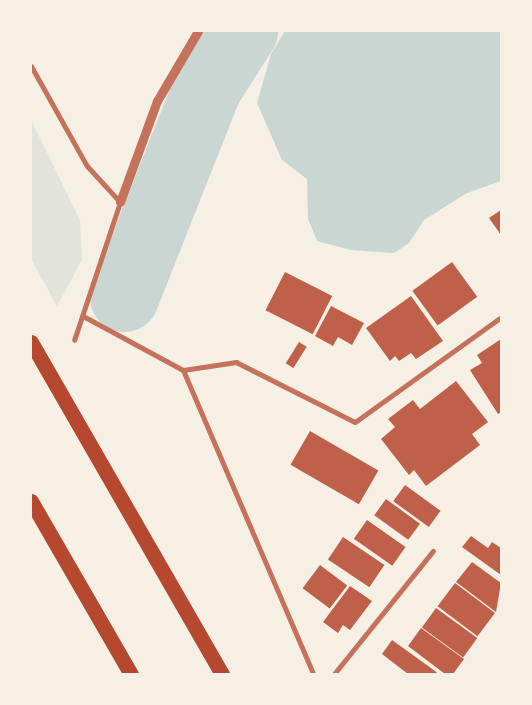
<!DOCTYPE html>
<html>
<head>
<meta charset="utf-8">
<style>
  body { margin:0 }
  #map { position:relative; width:532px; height:705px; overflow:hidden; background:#f6efe4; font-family:Georgia,serif }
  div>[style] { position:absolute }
  .green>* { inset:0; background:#e2e4dc }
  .water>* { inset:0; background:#c9d6d2 }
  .river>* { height:69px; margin:-34.5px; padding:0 34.5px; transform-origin:34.5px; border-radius:34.5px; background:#c9d6d2 }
  .building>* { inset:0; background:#bf614a; transform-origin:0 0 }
  .minor>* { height:5px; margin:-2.5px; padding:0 2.5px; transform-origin:2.5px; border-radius:2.5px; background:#c5725c }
  .tertiary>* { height:9px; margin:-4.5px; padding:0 4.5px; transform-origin:4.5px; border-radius:4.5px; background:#c5725c }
  .motorway>* { height:15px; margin:-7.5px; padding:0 7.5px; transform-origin:7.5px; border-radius:7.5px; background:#b5482f }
  span { translate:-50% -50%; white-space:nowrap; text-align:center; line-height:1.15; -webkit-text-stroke:4px #f6efe4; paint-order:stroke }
  .frame { position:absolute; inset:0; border:32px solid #f6efe4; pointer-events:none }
</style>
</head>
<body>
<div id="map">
  <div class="green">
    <i style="clip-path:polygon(31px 120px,80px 220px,82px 260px,57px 306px,31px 259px)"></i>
  </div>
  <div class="water">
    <i style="clip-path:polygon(285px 31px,501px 31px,501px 181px,467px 193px,424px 220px,409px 243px,394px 253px,351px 250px,317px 241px,308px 219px,307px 179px,282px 160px,257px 103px,271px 54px)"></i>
  </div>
  <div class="river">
    <i style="left:124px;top:297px;width:226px;rotate:-68.4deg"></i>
    <i style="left:207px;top:87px;width:67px;rotate:-57.3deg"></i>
  </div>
  <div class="building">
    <i style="clip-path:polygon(501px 210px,501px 235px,489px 218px)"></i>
    <i style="left:452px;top:262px;width:43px;height:49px;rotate:54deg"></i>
    <i style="left:285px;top:272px;width:53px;height:43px;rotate:27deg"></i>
    <i style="clip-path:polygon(411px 296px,443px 341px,416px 359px,411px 353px,399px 361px,395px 356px,390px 361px,366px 328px)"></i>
    <i style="clip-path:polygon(331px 306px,364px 323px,352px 345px,338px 337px,333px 346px,315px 336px)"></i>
    <i style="clip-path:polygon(501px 339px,501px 412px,498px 414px,470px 370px,482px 363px,477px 355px)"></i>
    <i style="left:299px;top:342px;width:9px;height:25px;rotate:32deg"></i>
    <i style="clip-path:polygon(456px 381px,488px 422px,472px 434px,480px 445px,426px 486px,414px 470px,409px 475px,381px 439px,395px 427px,388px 419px,413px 400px,420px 409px)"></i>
    <i style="left:310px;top:431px;width:79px;height:39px;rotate:30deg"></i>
    <i style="left:405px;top:485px;width:44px;height:20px;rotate:36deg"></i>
    <i style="left:386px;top:499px;width:42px;height:20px;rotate:36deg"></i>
    <i style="left:367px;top:520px;width:47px;height:23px;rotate:35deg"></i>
    <i style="clip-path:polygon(471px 536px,488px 548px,492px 542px,501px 548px,501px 575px,462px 547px)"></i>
    <i style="left:343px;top:537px;width:50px;height:27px;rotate:34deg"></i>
    <i style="clip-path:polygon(472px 562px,501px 583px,496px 612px,456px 582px)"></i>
    <i style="left:320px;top:565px;width:34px;height:29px;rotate:37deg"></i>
    <i style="left:455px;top:583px;width:50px;height:29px;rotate:37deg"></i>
    <i style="clip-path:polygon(350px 586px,372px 601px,350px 630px,343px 625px,338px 633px,323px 622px)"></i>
    <i style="left:436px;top:608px;width:51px;height:24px;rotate:36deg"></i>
    <i style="clip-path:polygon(421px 628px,464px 659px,453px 674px,445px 674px,408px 646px)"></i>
    <i style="clip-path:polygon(392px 640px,435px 671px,438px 674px,408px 674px,382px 654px)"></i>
  </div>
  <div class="minor">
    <i style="left:31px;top:66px;width:115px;rotate:60.8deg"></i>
    <i style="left:87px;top:166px;width:49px;rotate:47.5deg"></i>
    <i style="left:120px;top:202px;width:145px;rotate:108.4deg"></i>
    <i style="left:83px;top:316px;width:114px;rotate:28.4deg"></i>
    <i style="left:183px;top:370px;width:331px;rotate:66.8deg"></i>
    <i style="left:183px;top:370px;width:54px;rotate:-8.6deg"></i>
    <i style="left:236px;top:362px;width:133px;rotate:26.8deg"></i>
    <i style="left:355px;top:422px;width:180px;rotate:-35.7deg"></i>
    <i style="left:334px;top:674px;width:158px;rotate:-51.2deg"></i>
  </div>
  <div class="tertiary">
    <i style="left:120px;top:202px;width:108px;rotate:-69.9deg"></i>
    <i style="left:157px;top:101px;width:81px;rotate:-59.6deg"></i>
  </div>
  <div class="motorway">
    <i style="left:31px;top:342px;width:383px;rotate:60.1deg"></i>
    <i style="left:31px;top:501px;width:200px;rotate:60deg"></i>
  </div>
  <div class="frame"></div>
</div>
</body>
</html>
